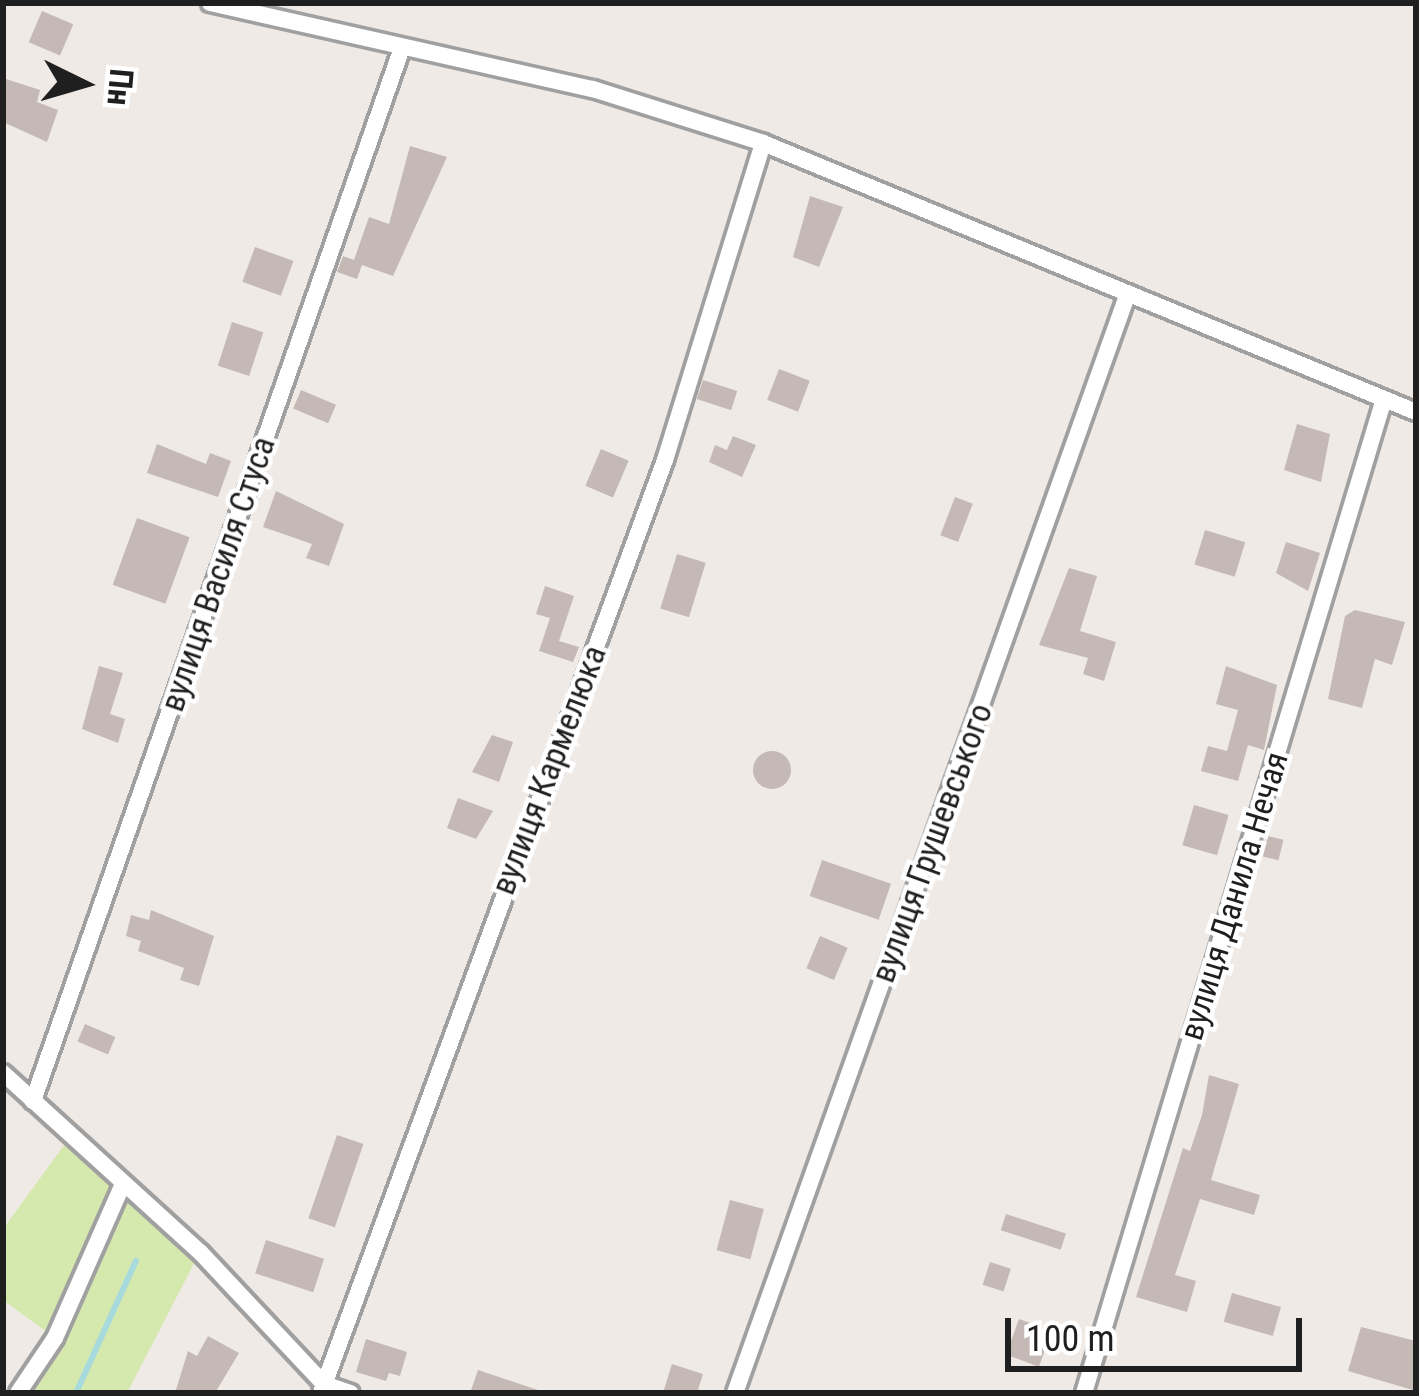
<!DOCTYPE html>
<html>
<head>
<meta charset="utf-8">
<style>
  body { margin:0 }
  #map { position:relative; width:1419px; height:1396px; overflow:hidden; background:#f0eae6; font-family:"Roboto Condensed",sans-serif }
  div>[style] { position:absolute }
  .grass>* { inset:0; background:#d5e8ad }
  .stream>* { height:6px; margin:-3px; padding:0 3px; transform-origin:3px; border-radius:3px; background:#a7dadc }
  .building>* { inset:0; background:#c4b9b5; transform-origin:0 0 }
  .round { border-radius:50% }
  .roads { filter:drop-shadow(3px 0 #a0a0a0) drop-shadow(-3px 0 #a0a0a0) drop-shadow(0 3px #a0a0a0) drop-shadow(0 -3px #a0a0a0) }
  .street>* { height:16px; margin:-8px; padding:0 8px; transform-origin:8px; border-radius:8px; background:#fff }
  span { translate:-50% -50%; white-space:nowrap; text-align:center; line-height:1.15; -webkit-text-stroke:9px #fff; paint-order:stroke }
  .street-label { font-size:33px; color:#1f1f1f }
  .frame { position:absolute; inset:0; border:6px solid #1f1f1f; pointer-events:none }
  .north { position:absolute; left:24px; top:24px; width:120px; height:120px; -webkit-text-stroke:9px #fff; paint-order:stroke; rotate:95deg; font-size:33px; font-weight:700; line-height:48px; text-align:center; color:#1f1f1f }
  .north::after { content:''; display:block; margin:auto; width:42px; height:54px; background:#1f1f1f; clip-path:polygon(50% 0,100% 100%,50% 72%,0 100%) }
  .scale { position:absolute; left:1005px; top:1318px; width:297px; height:54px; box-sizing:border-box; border:6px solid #1f1f1f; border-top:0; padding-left:15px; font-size:36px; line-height:42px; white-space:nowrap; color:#1f1f1f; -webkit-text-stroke:9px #fff; paint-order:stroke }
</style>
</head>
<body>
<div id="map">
  <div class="grass">
    <i style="clip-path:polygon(70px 1137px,200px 1252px,127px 1393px,18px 1393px,55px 1338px,3px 1300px,3px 1229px)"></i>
  </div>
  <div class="stream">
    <i style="left:76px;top:1393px;width:145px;rotate:-65.6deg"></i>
  </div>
  <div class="building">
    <i style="left:42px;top:11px;width:34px;height:34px;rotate:23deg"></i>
    <i style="clip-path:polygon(3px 78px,40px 90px,37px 102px,58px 110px,47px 142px,3px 122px)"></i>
    <i style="clip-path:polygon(410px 146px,447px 157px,393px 276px,362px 265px,357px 279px,337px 272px,343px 256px,354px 260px,369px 217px,389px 224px)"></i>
    <i style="clip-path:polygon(810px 196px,843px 207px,819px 267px,793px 257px)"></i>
    <i style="left:255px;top:247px;width:41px;height:37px;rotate:20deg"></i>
    <i style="left:232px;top:322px;width:33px;height:46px;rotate:18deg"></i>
    <i style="left:779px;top:369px;width:33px;height:33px;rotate:21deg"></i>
    <i style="left:703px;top:380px;width:36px;height:20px;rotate:18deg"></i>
    <i style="left:301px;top:390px;width:38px;height:20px;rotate:23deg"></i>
    <i style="clip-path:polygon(1297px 424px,1330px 434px,1321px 482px,1284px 470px)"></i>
    <i style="clip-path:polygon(733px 436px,756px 445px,742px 477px,709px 462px,715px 445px,727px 450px)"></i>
    <i style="clip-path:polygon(157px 444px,206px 464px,210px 453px,231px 461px,218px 497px,147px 473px)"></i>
    <i style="left:601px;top:449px;width:30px;height:40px;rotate:23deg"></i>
    <i style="clip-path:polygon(276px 491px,344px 524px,329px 566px,306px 558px,312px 544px,263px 527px)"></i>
    <i style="left:955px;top:497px;width:19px;height:41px;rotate:21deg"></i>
    <i style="left:137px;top:518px;width:56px;height:71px;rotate:20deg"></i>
    <i style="left:1205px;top:530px;width:42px;height:36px;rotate:17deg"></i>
    <i style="clip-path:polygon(1286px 542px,1320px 553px,1308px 591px,1276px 573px)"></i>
    <i style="left:677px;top:554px;width:30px;height:57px;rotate:17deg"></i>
    <i style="clip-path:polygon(1069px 568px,1097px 576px,1080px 631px,1116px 642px,1104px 681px,1083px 674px,1088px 658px,1039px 645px)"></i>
    <i style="clip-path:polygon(545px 586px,574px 596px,559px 641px,579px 647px,573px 662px,539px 651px,550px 618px,536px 614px)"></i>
    <i style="clip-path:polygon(1355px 610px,1405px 622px,1392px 665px,1375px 659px,1362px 708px,1328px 699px,1345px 616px)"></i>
    <i style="clip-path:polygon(99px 666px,123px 673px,110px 714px,125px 719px,118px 743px,82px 729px)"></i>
    <i style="clip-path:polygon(1226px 666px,1277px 685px,1264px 750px,1248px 745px,1238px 781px,1201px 771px,1208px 746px,1227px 751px,1238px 710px,1216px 704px)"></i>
    <i style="clip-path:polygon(492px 735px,513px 742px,499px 782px,472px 772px)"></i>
    <i class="round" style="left:753px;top:751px;width:38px;height:38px"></i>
    <i style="clip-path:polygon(458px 798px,493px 811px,476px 839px,447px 828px)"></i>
    <i style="left:1194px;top:805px;width:36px;height:42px;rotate:16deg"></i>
    <i style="left:1268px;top:836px;width:16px;height:21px;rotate:14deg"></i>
    <i style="left:822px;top:860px;width:73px;height:38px;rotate:19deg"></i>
    <i style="clip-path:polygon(151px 910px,214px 936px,199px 986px,180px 980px,184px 968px,138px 951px,141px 941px,126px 936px,131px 915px,149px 920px)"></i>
    <i style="left:820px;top:936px;width:30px;height:35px;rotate:23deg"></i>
    <i style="left:85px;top:1024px;width:33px;height:19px;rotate:23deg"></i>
    <i style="clip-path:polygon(1209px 1075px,1239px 1084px,1211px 1180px,1260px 1195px,1254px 1215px,1200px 1199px,1175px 1275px,1196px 1281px,1187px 1312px,1136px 1297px,1183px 1148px,1190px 1151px,1202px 1115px)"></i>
    <i style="left:337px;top:1135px;width:28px;height:88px;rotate:19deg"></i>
    <i style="left:730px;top:1200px;width:35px;height:52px;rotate:15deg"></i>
    <i style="left:1006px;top:1214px;width:63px;height:17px;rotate:18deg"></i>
    <i style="left:266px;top:1240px;width:61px;height:35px;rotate:18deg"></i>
    <i style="left:990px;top:1262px;width:22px;height:24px;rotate:18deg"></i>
    <i style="left:1232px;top:1293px;width:51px;height:30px;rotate:16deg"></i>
    <i style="left:1019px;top:1319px;width:35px;height:38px;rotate:20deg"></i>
    <i style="clip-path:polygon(1361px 1327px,1416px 1341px,1416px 1391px,1348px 1371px)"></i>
    <i style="clip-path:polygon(208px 1336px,239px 1353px,215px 1393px,175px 1393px,188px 1351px,197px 1356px)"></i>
    <i style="clip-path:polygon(366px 1339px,407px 1352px,400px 1376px,389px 1373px,386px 1381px,356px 1372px)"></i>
    <i style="clip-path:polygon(672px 1364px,703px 1374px,697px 1393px,663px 1393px)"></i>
    <i style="clip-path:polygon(478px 1370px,538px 1390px,537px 1393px,470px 1393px)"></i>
  </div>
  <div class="roads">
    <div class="street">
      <i style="left:210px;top:3px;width:393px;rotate:12.7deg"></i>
      <i style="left:593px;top:89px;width:178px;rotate:17.6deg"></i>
      <i style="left:763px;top:143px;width:706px;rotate:22.39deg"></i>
      <i style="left:3px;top:1073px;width:266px;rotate:42.3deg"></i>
      <i style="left:200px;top:1252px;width:181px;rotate:46.8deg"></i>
      <i style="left:324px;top:1384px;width:28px;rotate:19deg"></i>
      <i style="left:33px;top:1101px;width:1116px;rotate:-70.69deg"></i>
      <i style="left:18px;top:1393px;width:66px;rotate:-56.1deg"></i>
      <i style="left:55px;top:1338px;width:166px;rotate:-66.2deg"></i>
      <i style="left:321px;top:1393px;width:994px;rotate:-69.76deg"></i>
      <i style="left:665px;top:460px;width:332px;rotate:-72.8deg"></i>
      <i style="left:735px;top:1393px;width:1168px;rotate:-70.34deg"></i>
      <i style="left:1084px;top:1393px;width:1038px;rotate:-73.21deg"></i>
    </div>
  </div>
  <div class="street-label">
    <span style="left:218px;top:574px;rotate:-71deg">вулиця Василя Стуса</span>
    <span style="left:549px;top:770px;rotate:-69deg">вулиця Кармелюка</span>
    <span style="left:932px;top:843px;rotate:-70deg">вулиця Грушевського</span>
    <span style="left:1234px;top:896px;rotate:-73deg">вулиця Данила Нечая</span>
  </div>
  <div class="frame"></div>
  <div class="north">Пн</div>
  <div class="scale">100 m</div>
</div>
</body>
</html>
